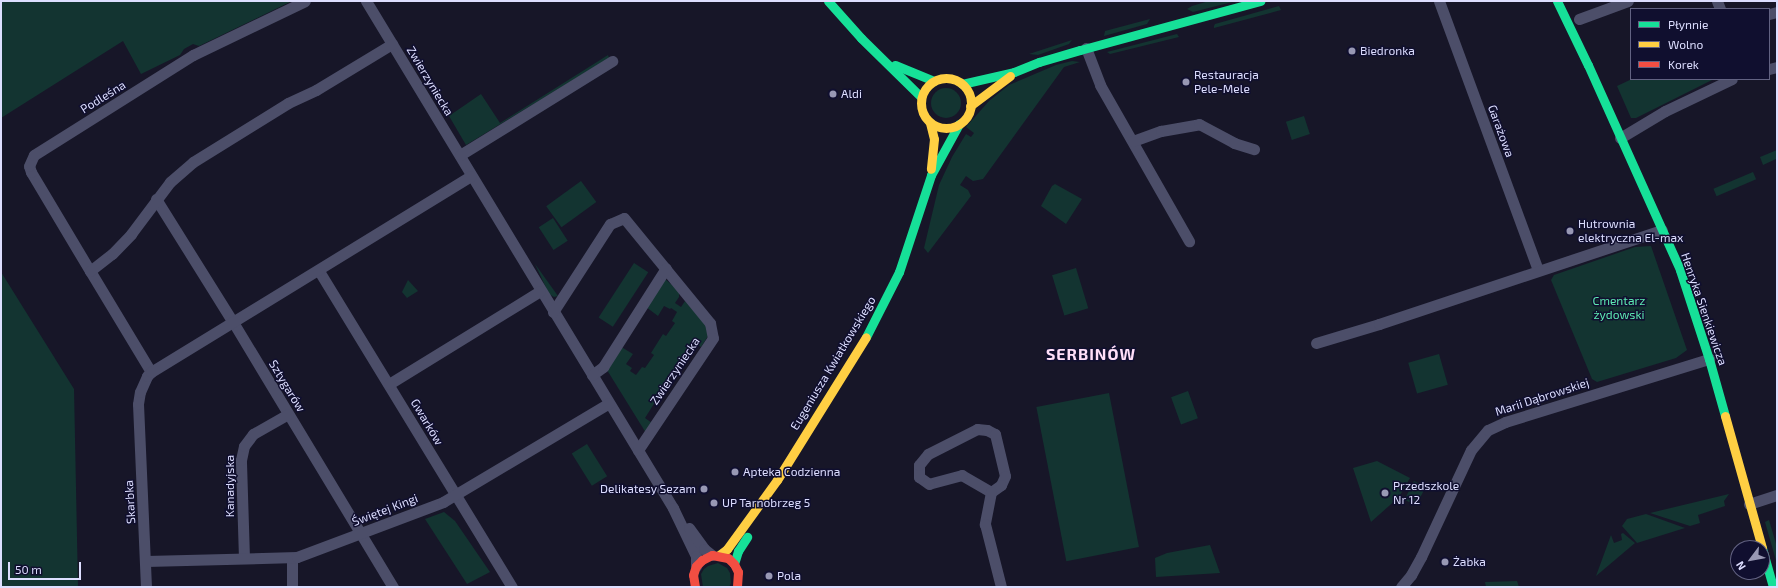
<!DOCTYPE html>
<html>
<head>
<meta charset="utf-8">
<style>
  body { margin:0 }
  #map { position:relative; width:1778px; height:588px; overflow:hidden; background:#171628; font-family:"Exo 2",sans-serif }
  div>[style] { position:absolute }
  .green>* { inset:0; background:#133431; transform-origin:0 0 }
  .round { border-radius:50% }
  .street>* { height:11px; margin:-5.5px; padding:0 5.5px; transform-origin:5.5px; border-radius:5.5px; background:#4c4e69 }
  .fast>* { height:9px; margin:-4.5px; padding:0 4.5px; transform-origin:4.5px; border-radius:4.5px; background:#16e098 }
  .slow>* { height:9px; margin:-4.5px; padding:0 4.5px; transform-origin:4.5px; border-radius:4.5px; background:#ffcf43 }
  .slow>.ring { margin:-4.5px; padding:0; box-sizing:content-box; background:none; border:9px solid #ffcf43; border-radius:50% }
  .jam>* { height:9px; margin:-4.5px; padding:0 4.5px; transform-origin:4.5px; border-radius:4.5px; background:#f24e42 }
  .dots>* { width:11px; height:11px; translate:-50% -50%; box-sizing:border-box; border:2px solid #100f2f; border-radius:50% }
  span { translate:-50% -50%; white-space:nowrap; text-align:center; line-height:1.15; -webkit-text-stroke:3px #100f2f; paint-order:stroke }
  .poi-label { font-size:12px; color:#dddeff }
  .left { translate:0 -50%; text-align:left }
  .right { translate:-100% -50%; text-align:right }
  .street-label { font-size:12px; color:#dddeff }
  .park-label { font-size:12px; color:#5debb3 }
  .district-label { font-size:16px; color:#ffdff8; font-weight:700; letter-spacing:1px }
  .frame { position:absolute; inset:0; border:2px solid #dddeff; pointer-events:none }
  .legend { position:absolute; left:1630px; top:8px; width:140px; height:72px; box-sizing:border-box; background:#100f2f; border:1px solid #626282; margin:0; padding:5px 7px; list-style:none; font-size:12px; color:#dddeff }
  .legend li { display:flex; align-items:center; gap:8px; height:20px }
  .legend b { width:20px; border:1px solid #626282 }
  .north { position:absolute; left:1730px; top:540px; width:40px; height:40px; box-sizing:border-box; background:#100f2f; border:1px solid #626282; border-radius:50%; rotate:238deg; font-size:11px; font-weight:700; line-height:16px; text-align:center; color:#dddeff }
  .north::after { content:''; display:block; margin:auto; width:14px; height:18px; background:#9898b4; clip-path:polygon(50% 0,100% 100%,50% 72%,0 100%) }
  .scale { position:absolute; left:8px; top:562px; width:73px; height:18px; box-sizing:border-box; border:2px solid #dddeff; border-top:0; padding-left:5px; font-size:12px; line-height:14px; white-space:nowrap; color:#dddeff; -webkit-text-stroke:3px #100f2f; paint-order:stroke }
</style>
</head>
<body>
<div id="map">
  <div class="green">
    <i style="clip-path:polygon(1px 1px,292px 1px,199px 46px,193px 44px,184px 49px,180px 55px,141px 74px,123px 41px,1px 118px)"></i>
    <i style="clip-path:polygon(1209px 1px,1236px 1px,1193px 12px,1187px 9px,1192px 6px)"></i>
    <i style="clip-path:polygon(1279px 6px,1281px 10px,1214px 28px,1214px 26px,1215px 24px)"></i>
    <i style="clip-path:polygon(1150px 19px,1147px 24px,1104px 36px,1105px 31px)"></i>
    <i style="clip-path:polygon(1177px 34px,1179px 37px,1110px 54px,1107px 52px)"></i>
    <i style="clip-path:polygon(1072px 40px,1069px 44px,1038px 55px,1029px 54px)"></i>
    <i style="clip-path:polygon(608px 55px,609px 58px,466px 145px,449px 116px,481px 94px,500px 123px)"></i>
    <i style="clip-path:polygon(1072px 61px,1080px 62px,1064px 67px,983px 179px,973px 181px,966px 176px,960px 185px,968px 190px,971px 196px,928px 253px,924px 248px,939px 185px,952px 157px,966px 134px,971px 137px,974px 133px,966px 127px,989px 101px,1009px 85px,1056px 65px)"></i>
    <i style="clip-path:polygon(1632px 79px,1714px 79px,1636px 118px,1631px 118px,1617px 86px)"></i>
    <i class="round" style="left:931px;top:88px;width:30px;height:30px"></i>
    <i style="left:1304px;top:116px;width:19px;height:19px;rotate:72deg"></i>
    <i style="clip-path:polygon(1777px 150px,1776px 159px,1763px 165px,1760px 157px)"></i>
    <i style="left:1753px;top:172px;width:8px;height:43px;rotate:67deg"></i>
    <i style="left:581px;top:181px;width:26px;height:43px;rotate:54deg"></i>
    <i style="clip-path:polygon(1055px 184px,1082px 199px,1066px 224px,1041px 206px,1052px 186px)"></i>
    <i style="left:553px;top:218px;width:27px;height:17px;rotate:57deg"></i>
    <i style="clip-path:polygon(1651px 246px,1687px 350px,1676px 358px,1597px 382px,1592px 379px,1551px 280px,1554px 275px,1635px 247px)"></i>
    <i style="left:634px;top:263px;width:17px;height:65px;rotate:33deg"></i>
    <i style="clip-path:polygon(535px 264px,558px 296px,554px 297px,549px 294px)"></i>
    <i style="left:1076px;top:268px;width:42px;height:25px;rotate:73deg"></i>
    <i style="clip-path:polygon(1px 272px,74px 389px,78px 587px,1px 587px)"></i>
    <i style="clip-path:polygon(665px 279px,679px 291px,679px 297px,675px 303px,681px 307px,685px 301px,707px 326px,708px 336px,701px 347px,693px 342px,645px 418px,652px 423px,646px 433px,607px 370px,621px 348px,623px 348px,633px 354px,626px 364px,632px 368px,630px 371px,636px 375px,642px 367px,645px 368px,654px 355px,651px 353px,663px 334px,666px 336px,675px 323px,672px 321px,677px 312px,671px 308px,670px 309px,664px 306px,658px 316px,646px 307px)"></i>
    <i style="clip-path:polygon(408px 280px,418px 291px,407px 298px,402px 292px)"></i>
    <i style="left:1439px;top:354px;width:32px;height:32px;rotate:74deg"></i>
    <i style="left:1188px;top:391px;width:29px;height:18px;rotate:70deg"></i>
    <i style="left:1109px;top:393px;width:157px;height:74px;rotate:79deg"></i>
    <i style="left:587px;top:444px;width:38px;height:18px;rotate:58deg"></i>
    <i style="clip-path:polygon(1377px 461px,1410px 478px,1399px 497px,1371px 522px,1353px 468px)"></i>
    <i style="left:1414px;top:481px;width:13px;height:21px;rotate:27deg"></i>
    <i style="clip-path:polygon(1729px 494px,1724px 501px,1725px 506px,1698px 515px,1700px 523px,1690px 526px,1650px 513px)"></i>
    <i style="clip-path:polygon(444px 512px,455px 521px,490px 572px,467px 584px,425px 519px)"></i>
    <i style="clip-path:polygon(1646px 514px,1685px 528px,1637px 543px,1622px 526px,1627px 519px)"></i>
    <i style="clip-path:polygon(1769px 520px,1777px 547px,1777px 564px,1765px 522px)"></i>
    <i style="clip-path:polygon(1623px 533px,1635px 543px,1596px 576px,1611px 535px,1614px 543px,1622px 540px,1621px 534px)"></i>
    <i style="clip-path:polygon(1210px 545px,1220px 573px,1156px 577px,1155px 558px,1167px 553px)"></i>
    <i style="clip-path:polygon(718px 563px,727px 568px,730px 573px,731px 583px,729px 587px,703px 587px,701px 574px,704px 569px,708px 566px)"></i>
    <i style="clip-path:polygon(1517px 581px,1519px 587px,1486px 587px,1485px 582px)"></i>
  </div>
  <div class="street">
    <i style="left:366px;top:1px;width:593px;rotate:58.8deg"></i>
    <i style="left:673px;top:508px;width:53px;rotate:64.4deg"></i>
    <i style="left:696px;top:556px;width:10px;rotate:90deg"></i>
    <i style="left:1439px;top:1px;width:287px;rotate:69.8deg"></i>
    <i style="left:1717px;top:1px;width:9px;rotate:69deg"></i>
    <i style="left:1769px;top:14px;width:8px;rotate:-14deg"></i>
    <i style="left:1579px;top:19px;width:52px;rotate:-20.2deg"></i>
    <i style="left:1086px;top:48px;width:40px;rotate:69deg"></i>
    <i style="left:1100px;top:85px;width:180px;rotate:60.3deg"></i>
    <i style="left:1769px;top:69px;width:8px;rotate:-14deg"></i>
    <i style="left:1620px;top:138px;width:52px;rotate:-31deg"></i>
    <i style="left:1665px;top:111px;width:74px;rotate:-25.5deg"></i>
    <i style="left:1133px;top:141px;width:30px;rotate:-20deg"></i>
    <i style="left:1161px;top:131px;width:39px;rotate:-10deg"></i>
    <i style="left:1199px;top:124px;width:40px;rotate:28deg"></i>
    <i style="left:1234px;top:143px;width:21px;rotate:17deg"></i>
    <i style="left:460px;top:155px;width:179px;rotate:-31.7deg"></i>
    <i style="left:156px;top:199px;width:145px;rotate:58deg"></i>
    <i style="left:233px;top:322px;width:310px;rotate:58.9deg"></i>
    <i style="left:90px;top:271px;width:115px;rotate:-120.8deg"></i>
    <i style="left:31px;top:172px;width:6px;rotate:-108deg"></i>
    <i style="left:29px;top:166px;width:12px;rotate:-66deg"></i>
    <i style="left:34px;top:155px;width:188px;rotate:-32.2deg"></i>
    <i style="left:193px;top:55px;width:124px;rotate:-25.7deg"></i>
    <i style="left:319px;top:271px;width:370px;rotate:58.6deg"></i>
    <i style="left:553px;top:312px;width:105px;rotate:-57.1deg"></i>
    <i style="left:610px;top:224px;width:15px;rotate:-23deg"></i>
    <i style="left:624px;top:218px;width:136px;rotate:50.7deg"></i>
    <i style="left:710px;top:323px;width:15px;rotate:79deg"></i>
    <i style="left:713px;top:338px;width:135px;rotate:123.8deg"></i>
    <i style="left:1316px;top:343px;width:66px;rotate:-16.8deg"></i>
    <i style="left:1379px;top:324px;width:298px;rotate:-18.4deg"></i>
    <i style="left:151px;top:372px;width:118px;rotate:-121.1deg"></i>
    <i style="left:90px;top:271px;width:28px;rotate:-38deg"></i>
    <i style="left:112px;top:254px;width:28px;rotate:-46deg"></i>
    <i style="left:131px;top:234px;width:65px;rotate:-53.1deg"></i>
    <i style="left:170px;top:182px;width:30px;rotate:-41deg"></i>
    <i style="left:193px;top:162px;width:112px;rotate:-31.8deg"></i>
    <i style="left:288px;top:103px;width:31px;rotate:-25deg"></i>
    <i style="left:316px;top:90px;width:89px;rotate:-31.2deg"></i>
    <i style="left:592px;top:375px;width:14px;rotate:-36deg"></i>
    <i style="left:603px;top:367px;width:117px;rotate:-57.5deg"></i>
    <i style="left:389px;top:384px;width:177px;rotate:-31.6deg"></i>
    <i style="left:991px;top:492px;width:34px;rotate:-150deg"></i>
    <i style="left:962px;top:475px;width:34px;rotate:165deg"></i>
    <i style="left:929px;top:484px;width:12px;rotate:-145deg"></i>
    <i style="left:919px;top:477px;width:12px;rotate:-90deg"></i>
    <i style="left:919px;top:465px;width:14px;rotate:-51deg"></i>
    <i style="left:928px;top:454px;width:55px;rotate:-27deg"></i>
    <i style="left:977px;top:429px;width:10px;rotate:6deg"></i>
    <i style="left:987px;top:430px;width:9px;rotate:27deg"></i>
    <i style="left:995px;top:434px;width:43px;rotate:76.6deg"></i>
    <i style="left:1005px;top:476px;width:10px;rotate:114deg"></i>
    <i style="left:1001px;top:485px;width:12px;rotate:145deg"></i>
    <i style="left:991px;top:492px;width:33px;rotate:101deg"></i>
    <i style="left:985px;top:524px;width:65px;rotate:75.7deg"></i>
    <i style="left:1749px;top:504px;width:29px;rotate:-18deg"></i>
    <i style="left:689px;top:528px;width:26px;rotate:54deg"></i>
    <i style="left:704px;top:549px;width:10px;rotate:37deg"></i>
    <i style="left:244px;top:558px;width:98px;rotate:-91.8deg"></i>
    <i style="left:241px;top:460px;width:14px;rotate:-78deg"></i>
    <i style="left:244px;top:446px;width:15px;rotate:-53deg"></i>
    <i style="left:253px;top:434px;width:40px;rotate:-29.7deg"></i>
    <i style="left:292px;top:558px;width:29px;rotate:90deg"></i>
    <i style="left:146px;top:561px;width:151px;rotate:-1.5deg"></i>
    <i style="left:297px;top:557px;width:156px;rotate:-20.6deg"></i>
    <i style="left:443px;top:502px;width:193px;rotate:-30.8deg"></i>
    <i style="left:146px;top:587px;width:183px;rotate:-92.5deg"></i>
    <i style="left:138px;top:404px;width:12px;rotate:-81deg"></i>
    <i style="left:140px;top:392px;width:17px;rotate:-66deg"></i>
    <i style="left:147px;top:376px;width:6px;rotate:-45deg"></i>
    <i style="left:151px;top:372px;width:375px;rotate:-31.5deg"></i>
    <i style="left:1401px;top:587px;width:16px;rotate:-50deg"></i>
    <i style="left:1411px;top:575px;width:21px;rotate:-61deg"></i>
    <i style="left:1421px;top:557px;width:118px;rotate:-65deg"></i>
    <i style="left:1471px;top:450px;width:26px;rotate:-50deg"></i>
    <i style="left:1488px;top:430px;width:19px;rotate:-25deg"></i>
    <i style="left:1505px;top:422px;width:214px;rotate:-17.2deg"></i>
  </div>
  <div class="fast">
    <i style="left:828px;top:1px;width:50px;rotate:48.3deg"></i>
    <i style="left:861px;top:38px;width:84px;rotate:44.5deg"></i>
    <i style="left:1557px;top:1px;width:71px;rotate:64.2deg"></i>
    <i style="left:1588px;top:65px;width:225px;rotate:65.8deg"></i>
    <i style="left:1680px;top:270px;width:94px;rotate:72deg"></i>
    <i style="left:1709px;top:359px;width:59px;rotate:74.3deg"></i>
    <i style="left:895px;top:65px;width:42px;rotate:22.3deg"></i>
    <i style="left:962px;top:84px;width:53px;rotate:-13deg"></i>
    <i style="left:1014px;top:72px;width:27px;rotate:-22deg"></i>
    <i style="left:1039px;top:62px;width:43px;rotate:-16.3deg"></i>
    <i style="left:1080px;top:50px;width:187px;rotate:-15.2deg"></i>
    <i style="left:866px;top:337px;width:73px;rotate:-63.1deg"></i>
    <i style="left:899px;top:272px;width:102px;rotate:-71.7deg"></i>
    <i style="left:931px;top:175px;width:58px;rotate:-61.2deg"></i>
    <i style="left:1762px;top:548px;width:41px;rotate:74.2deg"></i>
    <i style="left:734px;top:564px;width:14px;rotate:-73deg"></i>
    <i style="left:738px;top:551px;width:17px;rotate:-57deg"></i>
  </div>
  <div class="slow">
    <i class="ring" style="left:921px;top:78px;width:41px;height:41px"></i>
    <i style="left:970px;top:106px;width:50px;rotate:-36.9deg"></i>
    <i style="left:930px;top:123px;width:16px;rotate:76deg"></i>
    <i style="left:934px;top:139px;width:30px;rotate:96deg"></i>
    <i style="left:1725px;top:416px;width:137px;rotate:74.3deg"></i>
    <i style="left:719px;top:555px;width:10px;rotate:-37deg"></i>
    <i style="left:727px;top:549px;width:85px;rotate:-54.1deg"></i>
    <i style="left:777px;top:480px;width:168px;rotate:-58.1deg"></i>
  </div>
  <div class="jam">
    <i style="left:695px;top:587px;width:12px;rotate:-99deg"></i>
    <i style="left:693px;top:575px;width:9px;rotate:-72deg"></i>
    <i style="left:696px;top:566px;width:8px;rotate:-45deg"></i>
    <i style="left:702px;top:560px;width:11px;rotate:-27deg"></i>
    <i style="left:712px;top:555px;width:16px;rotate:11deg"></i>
    <i style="left:728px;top:558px;width:8px;rotate:45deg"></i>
    <i style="left:734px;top:564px;width:9px;rotate:63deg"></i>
    <i style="left:738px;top:572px;width:15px;rotate:94deg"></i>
  </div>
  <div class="dots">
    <i style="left:1352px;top:51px;background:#9898b4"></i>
    <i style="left:1186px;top:82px;background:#9898b4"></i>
    <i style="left:833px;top:94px;background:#9898b4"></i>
    <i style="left:1570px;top:231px;background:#9898b4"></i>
    <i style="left:735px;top:472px;background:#9898b4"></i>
    <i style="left:704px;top:489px;background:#9898b4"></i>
    <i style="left:1385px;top:493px;background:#9898b4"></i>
    <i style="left:714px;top:503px;background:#9898b4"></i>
    <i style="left:1445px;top:562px;background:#9898b4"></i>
    <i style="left:769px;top:576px;background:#9898b4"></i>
  </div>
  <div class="poi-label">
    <span class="left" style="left:1360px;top:51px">Biedronka</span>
    <span class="left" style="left:1194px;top:82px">Restauracja<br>Pele-Mele</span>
    <span class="left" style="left:841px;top:94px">Aldi</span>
    <span class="left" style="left:1578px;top:231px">Hutrownia<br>elektryczna El-max</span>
    <span class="left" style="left:743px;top:472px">Apteka Codzienna</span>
    <span class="left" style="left:1393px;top:493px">Przedszkole<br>Nr 12</span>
    <span class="right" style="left:696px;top:489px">Delikatesy Sezam</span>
    <span class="left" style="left:722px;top:503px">UP Tarnobrzeg 5</span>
    <span class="left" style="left:1453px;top:562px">Żabka</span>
    <span class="left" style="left:777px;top:576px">Pola</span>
  </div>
  <div class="street-label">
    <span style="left:430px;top:81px;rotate:59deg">Zwierzyniecka</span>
    <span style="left:103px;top:97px;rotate:-32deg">Podleśna</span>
    <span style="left:1501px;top:131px;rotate:70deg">Garażowa</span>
    <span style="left:1704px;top:309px;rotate:71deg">Henryka Sienkiewicza</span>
    <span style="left:833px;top:363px;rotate:-59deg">Eugeniusza Kwiatkowskiego</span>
    <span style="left:675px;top:371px;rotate:-56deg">Zwierzyniecka</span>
    <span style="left:287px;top:386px;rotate:59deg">Sztygarów</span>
    <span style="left:1542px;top:397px;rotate:-18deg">Marii Dąbrowskiej</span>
    <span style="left:427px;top:422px;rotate:59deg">Gwarków</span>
    <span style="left:230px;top:486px;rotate:-90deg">Kanadyjska</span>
    <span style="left:130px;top:502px;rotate:-93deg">Skarbka</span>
    <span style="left:385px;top:510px;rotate:-21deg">Świętej Kingi</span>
  </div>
  <div class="park-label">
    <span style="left:1619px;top:308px">Cmentarz<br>żydowski</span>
  </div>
  <div class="district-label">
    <span style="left:1091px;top:354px">SERBINÓW</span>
  </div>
  <div class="frame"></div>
  <ul class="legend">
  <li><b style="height:5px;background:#16e098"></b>Płynnie</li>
  <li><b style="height:5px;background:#ffcf43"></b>Wolno</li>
  <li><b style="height:5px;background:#f24e42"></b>Korek</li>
  </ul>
  <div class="north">N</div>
  <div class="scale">50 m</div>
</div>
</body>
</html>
